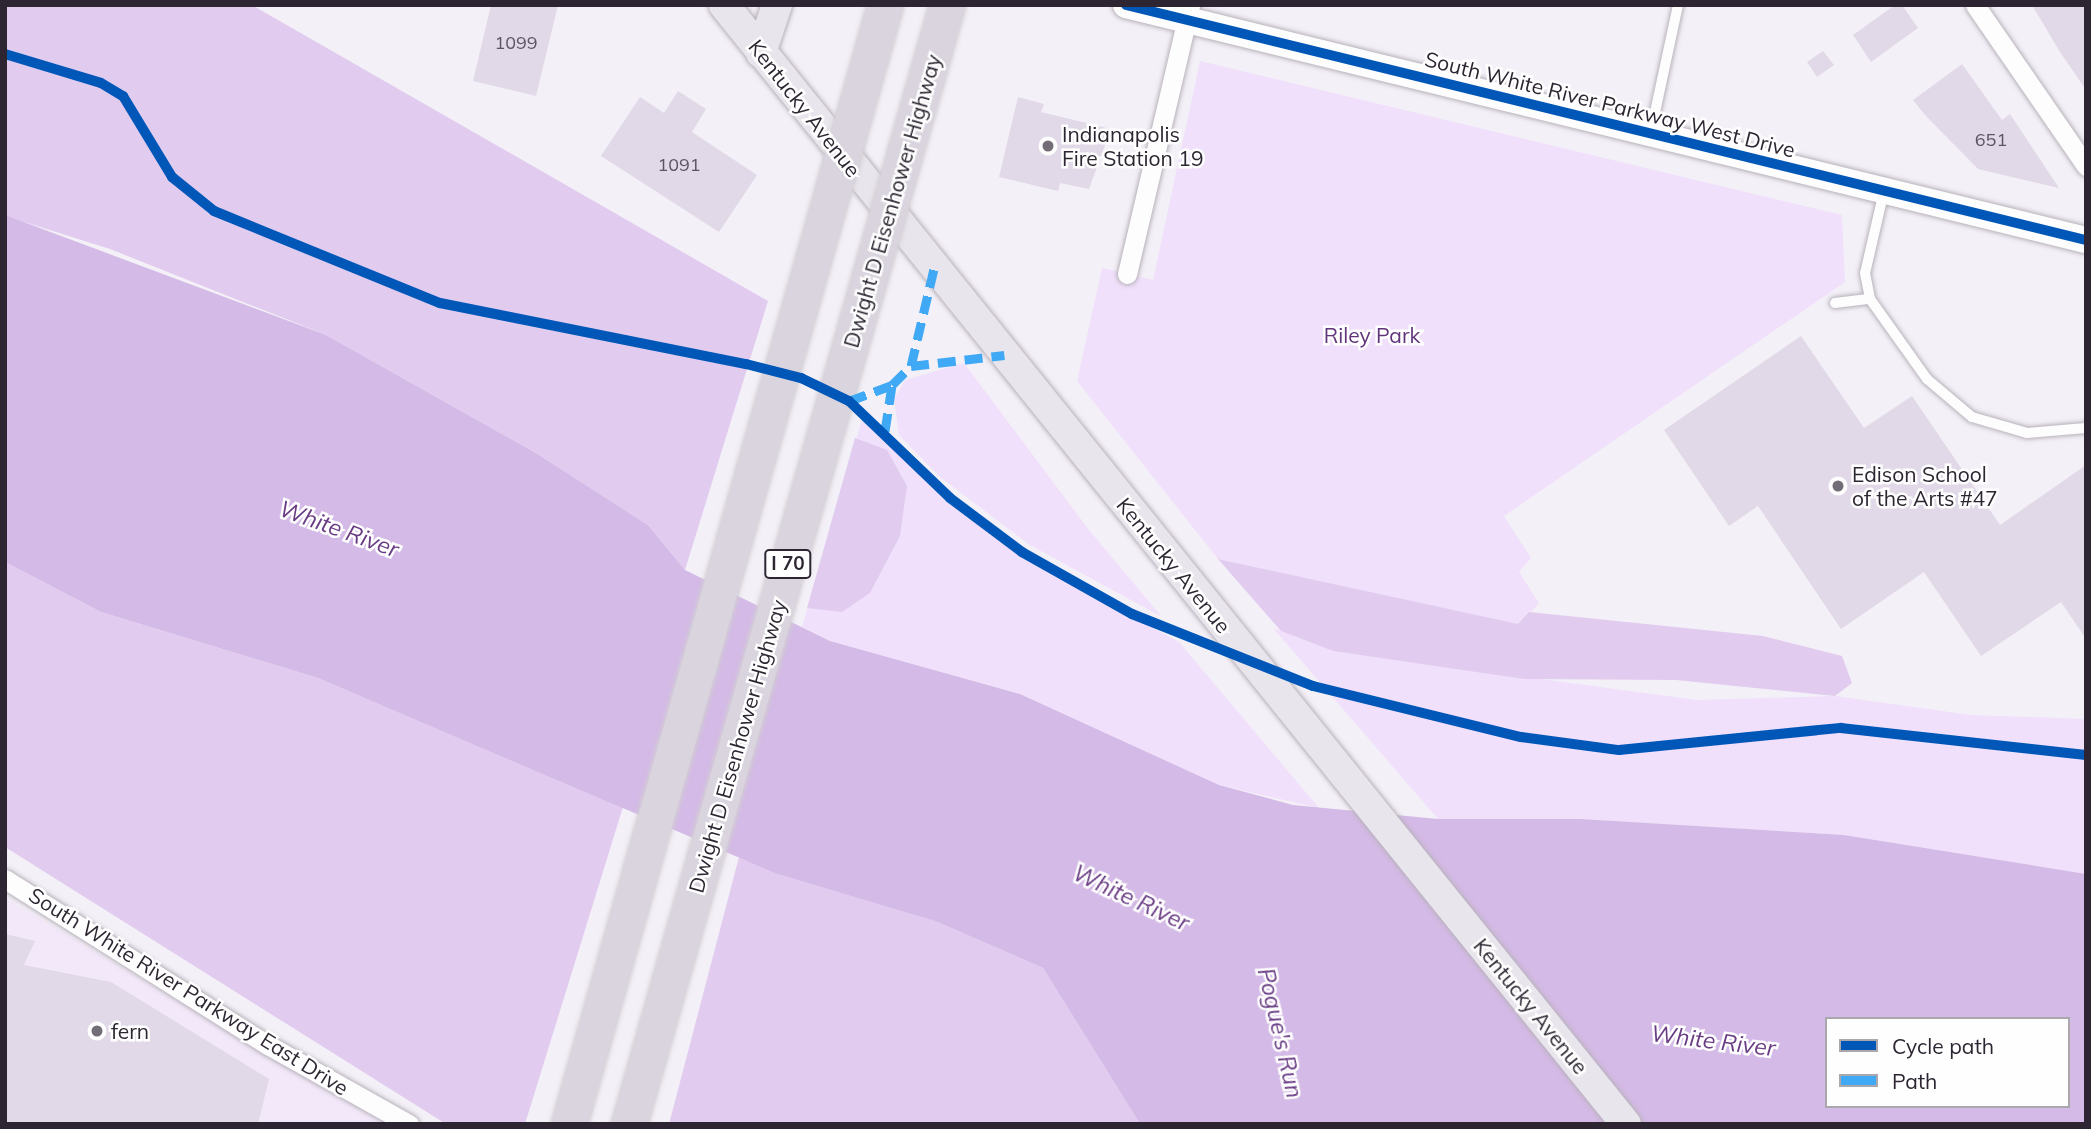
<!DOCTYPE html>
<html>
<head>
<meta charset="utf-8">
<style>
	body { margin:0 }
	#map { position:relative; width:2091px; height:1129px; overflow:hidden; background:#f4f0f7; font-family:Mulish,sans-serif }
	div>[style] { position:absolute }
	.built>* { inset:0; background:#f2e8f9 }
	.green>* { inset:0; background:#f0e0fb }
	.forest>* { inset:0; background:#e1ccf0 }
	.water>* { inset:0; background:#d4bae6 }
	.building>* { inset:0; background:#e1d9e7 }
	.roads { filter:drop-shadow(0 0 2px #b8b2bb) drop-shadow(0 0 2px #b8b2bb) }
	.lane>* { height:10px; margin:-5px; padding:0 5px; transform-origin:5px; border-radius:5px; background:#fdfdfe }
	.street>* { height:19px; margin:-9.5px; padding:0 9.5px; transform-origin:9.5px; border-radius:9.5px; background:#fdfdfe }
	.secondary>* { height:26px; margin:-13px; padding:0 13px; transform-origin:13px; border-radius:13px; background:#fdfdfe }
	.primary>* { height:30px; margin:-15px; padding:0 15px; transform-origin:15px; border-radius:15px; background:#e9e5ec }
	.bridges { filter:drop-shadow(0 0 2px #d1ced3) drop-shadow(0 0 2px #d1ced3) }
	.highway-bridge>* { height:35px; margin:-17.5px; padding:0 17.5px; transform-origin:17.5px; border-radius:17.5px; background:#dad4df }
	.quiet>* { height:9px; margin-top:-4.5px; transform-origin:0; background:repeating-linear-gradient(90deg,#3fa9f5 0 18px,transparent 0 27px) }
	.cycleway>* { height:10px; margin:-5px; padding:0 5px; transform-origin:5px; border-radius:5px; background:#0057b8 }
	.dots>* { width:19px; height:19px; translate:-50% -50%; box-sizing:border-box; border:4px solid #fefefe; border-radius:50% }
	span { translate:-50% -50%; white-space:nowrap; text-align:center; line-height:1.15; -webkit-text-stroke:5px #fefefe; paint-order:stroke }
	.number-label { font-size:18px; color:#5c5461 }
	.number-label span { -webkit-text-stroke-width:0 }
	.shield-label span { padding:2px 5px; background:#fefefe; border:2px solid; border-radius:5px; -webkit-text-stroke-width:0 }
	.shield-label { font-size:19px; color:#2d2632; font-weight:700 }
	.street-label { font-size:21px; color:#2d2632 }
	.poi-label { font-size:21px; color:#2d2632 }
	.left { translate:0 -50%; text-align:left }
	.park-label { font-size:21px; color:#61347c }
	.water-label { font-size:23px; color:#693c84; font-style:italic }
	.frame { position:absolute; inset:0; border:7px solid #2d2632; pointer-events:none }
	.legend { position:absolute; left:1825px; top:1017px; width:245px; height:91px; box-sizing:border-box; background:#fefefe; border:2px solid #aaa8ac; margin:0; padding:9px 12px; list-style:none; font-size:21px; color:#2d2632 }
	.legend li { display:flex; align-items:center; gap:14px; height:35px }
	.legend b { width:35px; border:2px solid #aaa8ac }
</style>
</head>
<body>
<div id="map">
	<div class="built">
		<div style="clip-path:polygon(5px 898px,368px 1114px,389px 1124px,5px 1124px)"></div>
	</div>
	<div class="green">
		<div style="clip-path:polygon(1200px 61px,1842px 215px,1845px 282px,1504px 516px,1531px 558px,1519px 572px,1539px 603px,1519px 625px,1218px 559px,1077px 381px,1102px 268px,1153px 280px)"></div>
		<div style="clip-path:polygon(964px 363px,1089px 530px,1162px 617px,1030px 545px,940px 477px,899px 435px,894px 399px,905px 380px)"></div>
		<div style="clip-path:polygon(862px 419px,947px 502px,1022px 557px,1179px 642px,1319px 808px,1219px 785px,1020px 694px,830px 641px,802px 627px)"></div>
		<div style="clip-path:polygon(1273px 628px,1333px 651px,1697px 700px,1835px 696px,1971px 715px,2086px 719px,2086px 874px,1844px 835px,1581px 819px,1438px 819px)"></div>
	</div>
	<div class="forest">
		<div style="clip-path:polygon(5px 5px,252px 5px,768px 301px,685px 570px,648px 525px,536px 453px,326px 335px,110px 249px,5px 216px)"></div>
		<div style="clip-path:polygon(855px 438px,887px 450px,907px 486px,900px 536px,870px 593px,842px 612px,807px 608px)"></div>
		<div style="clip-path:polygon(1218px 559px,1518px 624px,1529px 612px,1763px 636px,1842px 656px,1852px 683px,1835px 696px,1676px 680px,1524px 679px,1333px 651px,1281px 631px)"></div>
		<div style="clip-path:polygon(5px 562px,101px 612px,318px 678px,623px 807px,525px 1124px,446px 1124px,5px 847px)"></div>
		<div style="clip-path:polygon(739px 857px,935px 921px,1043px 968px,1140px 1124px,669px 1124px)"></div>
	</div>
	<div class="water">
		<div style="clip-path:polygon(evenodd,5px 215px,326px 335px,536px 453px,648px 525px,685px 570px,830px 641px,1020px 694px,1219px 785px,1293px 805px,1438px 819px,1581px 819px,1844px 835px,2086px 874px,2086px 1124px,1140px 1124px,1043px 968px,935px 921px,775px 873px,318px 678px,101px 612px,5px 562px,5px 215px,1827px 1019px,2068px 1019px,2068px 1106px,1827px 1106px,1827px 1019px)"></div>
	</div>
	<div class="building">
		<div style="clip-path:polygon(491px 5px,558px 5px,536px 96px,473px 81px)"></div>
		<div style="clip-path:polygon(1895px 5px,1902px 5px,1918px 28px,1871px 62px,1853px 35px)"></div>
		<div style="clip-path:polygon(2032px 5px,2086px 5px,2086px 90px,2060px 52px)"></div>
		<div style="clip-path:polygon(1823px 51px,1834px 65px,1817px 77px,1807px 62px)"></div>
		<div style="clip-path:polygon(1962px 64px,2002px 120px,2010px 114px,2059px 188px,1978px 169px,1925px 115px,1913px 100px)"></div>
		<div style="clip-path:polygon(678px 91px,706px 109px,692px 132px,757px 175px,719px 232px,601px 156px,640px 97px,664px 113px)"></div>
		<div style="clip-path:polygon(1018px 97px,1044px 104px,1041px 112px,1111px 129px,1089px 189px,1060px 183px,1058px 191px,999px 177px)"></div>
		<div style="clip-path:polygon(1801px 336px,1864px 428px,1912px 396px,2000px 525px,2086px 465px,2086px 639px,2061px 602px,1981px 656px,1924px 572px,1841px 629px,1758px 506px,1729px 526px,1664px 430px)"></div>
		<div style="clip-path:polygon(5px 934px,35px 941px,24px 965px,111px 982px,269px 1079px,258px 1124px,5px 1124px)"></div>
	</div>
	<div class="roads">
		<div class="lane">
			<div style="left:1651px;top:131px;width:129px;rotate:-77.9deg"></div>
			<div style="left:1884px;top:191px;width:84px;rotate:103deg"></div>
			<div style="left:1865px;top:273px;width:26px;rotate:79deg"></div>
			<div style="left:1870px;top:299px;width:98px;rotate:54.5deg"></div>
			<div style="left:1927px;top:379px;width:59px;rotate:40.2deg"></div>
			<div style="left:1972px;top:417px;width:57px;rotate:16.2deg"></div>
			<div style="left:2027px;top:433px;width:59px;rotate:-4.8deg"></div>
			<div style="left:1835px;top:303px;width:35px;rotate:-7deg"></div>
		</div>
		<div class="street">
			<div style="left:1975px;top:5px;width:196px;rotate:55.4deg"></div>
			<div style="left:1127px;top:274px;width:276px;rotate:-76.8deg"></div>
			<div style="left:5px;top:879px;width:311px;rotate:32.3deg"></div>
			<div style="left:268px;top:1045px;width:162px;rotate:29.3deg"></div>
		</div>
		<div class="secondary">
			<div style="left:1126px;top:5px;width:988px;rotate:13.76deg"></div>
		</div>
		<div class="primary">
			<div style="left:724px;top:5px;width:1437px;rotate:51.13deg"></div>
			<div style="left:761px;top:53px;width:51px;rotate:-71.6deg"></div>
		</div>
	</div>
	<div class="bridges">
		<div class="highway-bridge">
			<div style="left:569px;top:1124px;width:1163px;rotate:-74.23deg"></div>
			<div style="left:629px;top:1124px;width:1163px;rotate:-74.14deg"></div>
		</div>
	</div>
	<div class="quiet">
		<div style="left:911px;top:366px;width:100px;rotate:-76.7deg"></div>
		<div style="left:849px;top:401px;width:46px;rotate:-20.4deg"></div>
		<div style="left:885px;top:431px;width:47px;rotate:-81.3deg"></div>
		<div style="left:892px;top:385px;width:27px;rotate:-45deg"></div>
		<div style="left:911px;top:366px;width:94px;rotate:-6.7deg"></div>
	</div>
	<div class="cycleway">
		<div style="left:1126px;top:5px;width:988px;rotate:13.76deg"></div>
		<div style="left:5px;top:54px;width:100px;rotate:16.8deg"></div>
		<div style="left:101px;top:83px;width:26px;rotate:31deg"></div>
		<div style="left:123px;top:96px;width:95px;rotate:58.8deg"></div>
		<div style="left:172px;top:177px;width:54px;rotate:39deg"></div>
		<div style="left:214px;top:211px;width:244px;rotate:22.2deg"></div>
		<div style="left:440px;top:303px;width:312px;rotate:11.3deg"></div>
		<div style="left:746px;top:364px;width:57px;rotate:14.3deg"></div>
		<div style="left:801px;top:378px;width:53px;rotate:25.6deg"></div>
		<div style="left:849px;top:401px;width:140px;rotate:43.8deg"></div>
		<div style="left:950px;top:498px;width:90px;rotate:36.9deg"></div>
		<div style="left:1022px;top:552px;width:126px;rotate:29.4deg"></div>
		<div style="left:1132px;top:614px;width:195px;rotate:21.7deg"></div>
		<div style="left:1313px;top:686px;width:214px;rotate:13.8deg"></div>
		<div style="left:1521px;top:737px;width:99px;rotate:7.6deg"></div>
		<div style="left:1619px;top:750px;width:223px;rotate:-5.7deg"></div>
		<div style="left:1841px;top:728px;width:246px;rotate:6.3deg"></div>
	</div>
	<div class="dots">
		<div style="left:1048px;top:146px;background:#736d77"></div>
		<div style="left:1838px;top:486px;background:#736d77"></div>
		<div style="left:97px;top:1031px;background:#736d77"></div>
	</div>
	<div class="number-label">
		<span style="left:516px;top:43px">1099</span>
		<span style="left:1991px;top:140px">651</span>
		<span style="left:679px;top:165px">1091</span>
	</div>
	<div class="shield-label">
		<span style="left:788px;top:564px">I 70</span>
	</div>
	<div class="street-label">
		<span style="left:1610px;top:104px;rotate:14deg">South White River Parkway West Drive</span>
		<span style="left:805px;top:108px;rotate:52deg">Kentucky Avenue</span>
		<span style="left:892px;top:201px;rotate:-74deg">Dwight D Eisenhower Highway</span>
		<span style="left:1174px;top:565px;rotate:51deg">Kentucky Avenue</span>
		<span style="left:737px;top:746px;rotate:-74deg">Dwight D Eisenhower Highway</span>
		<span style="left:189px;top:991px;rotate:32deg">South White River Parkway East Drive</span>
		<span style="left:1531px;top:1006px;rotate:51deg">Kentucky Avenue</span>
	</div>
	<div class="poi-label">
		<span class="left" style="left:1062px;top:146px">Indianapolis<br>Fire Station 19</span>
		<span class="left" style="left:1852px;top:486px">Edison School<br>of the Arts #47</span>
		<span class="left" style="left:111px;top:1031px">fern</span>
	</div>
	<div class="park-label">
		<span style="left:1372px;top:335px">Riley Park</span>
	</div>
	<div class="water-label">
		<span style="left:339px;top:529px;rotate:20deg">White River</span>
		<span style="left:1131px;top:898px;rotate:25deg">White River</span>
		<span style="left:1280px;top:1033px;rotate:77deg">Pogue's Run</span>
		<span style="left:1713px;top:1041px;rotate:7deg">White River</span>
	</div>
	<div class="frame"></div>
	<ul class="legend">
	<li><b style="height:9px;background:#0057b8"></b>Cycle path</li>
	<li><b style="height:9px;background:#3fa9f5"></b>Path</li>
	</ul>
</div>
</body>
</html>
